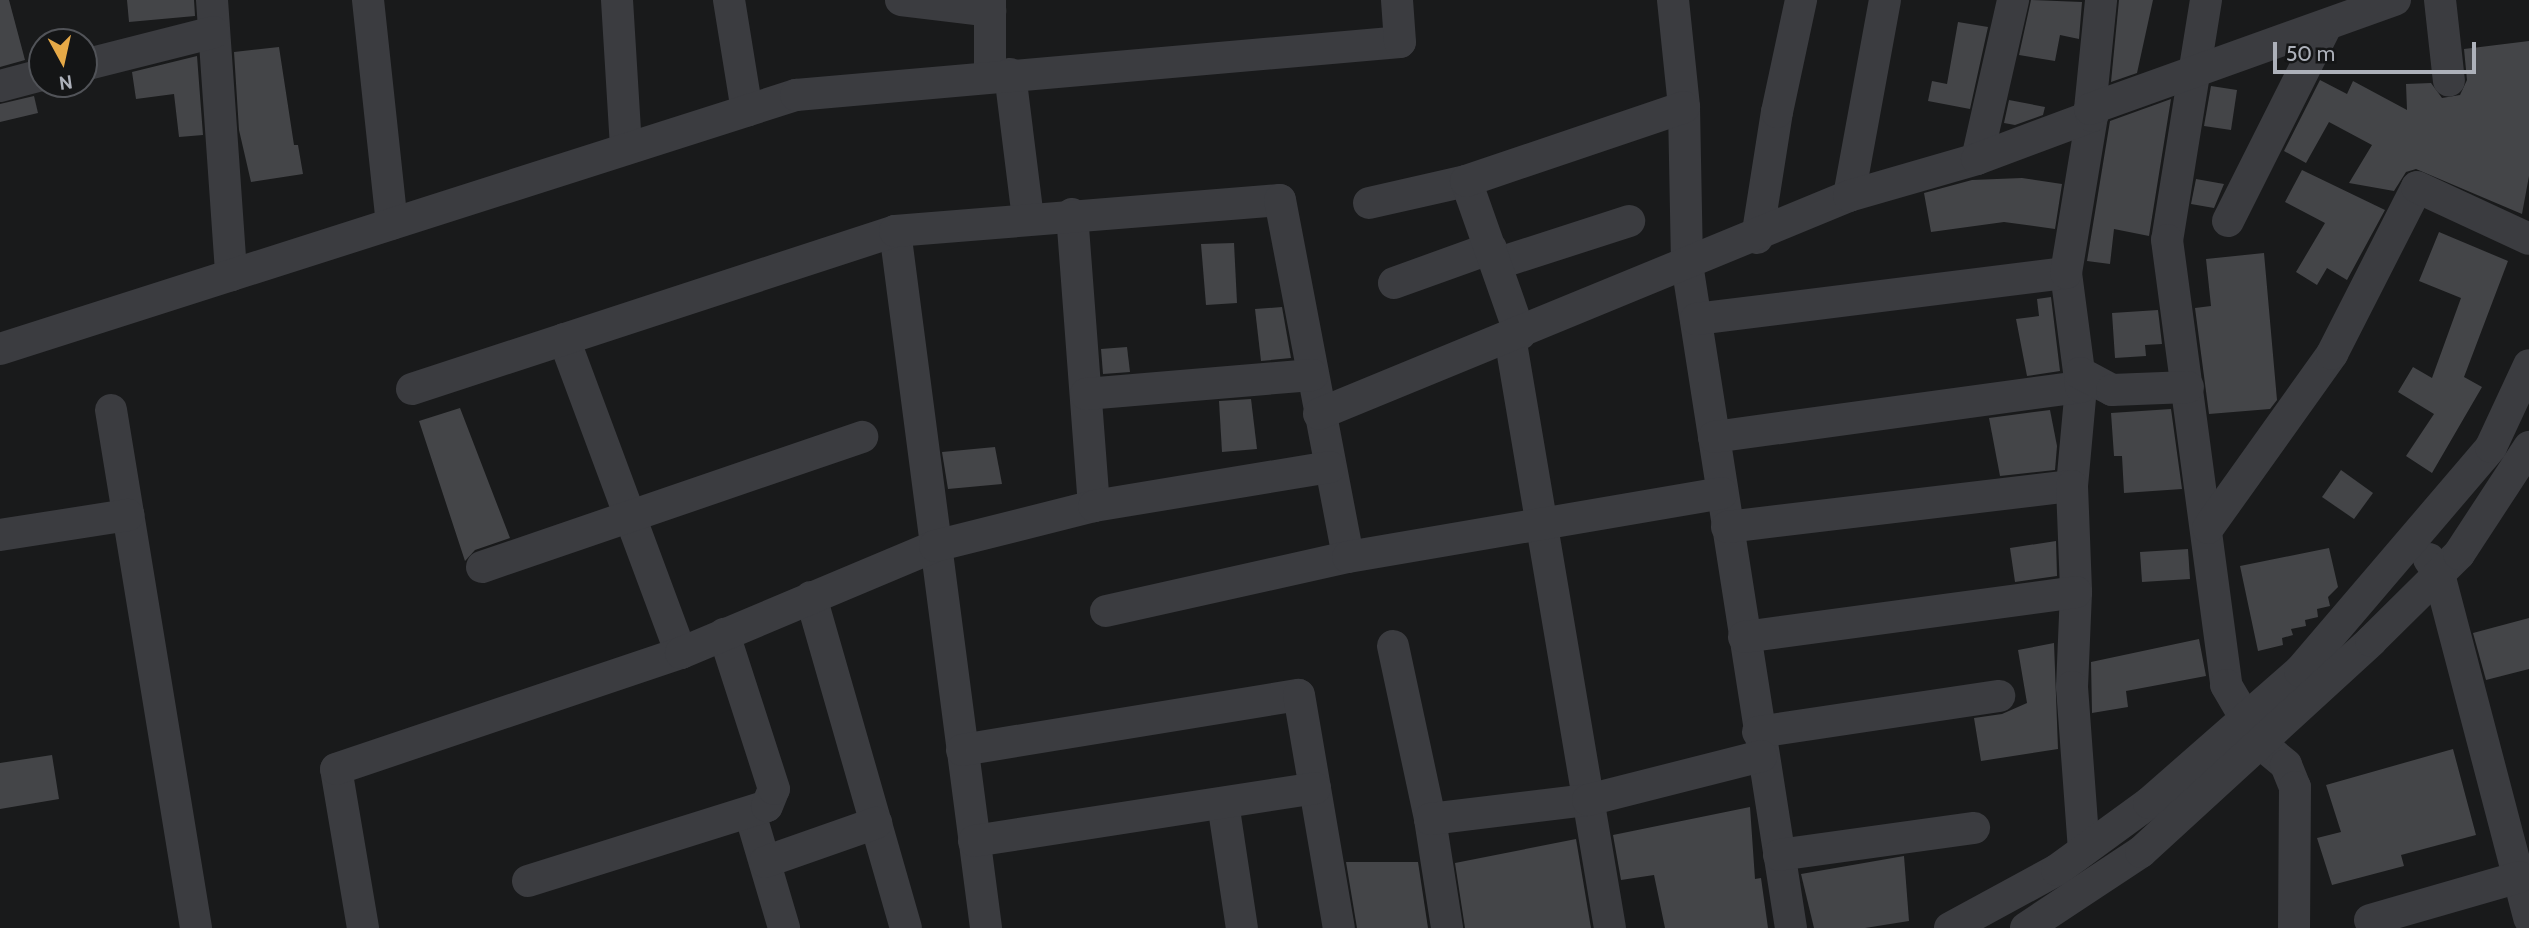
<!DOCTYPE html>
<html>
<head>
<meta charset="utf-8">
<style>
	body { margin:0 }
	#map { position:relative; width:2529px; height:928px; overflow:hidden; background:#191a1b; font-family:Cabin,sans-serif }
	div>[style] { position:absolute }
	.building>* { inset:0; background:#444548 }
	.minor>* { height:32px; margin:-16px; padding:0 16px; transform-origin:16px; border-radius:16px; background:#3b3c40 }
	span { translate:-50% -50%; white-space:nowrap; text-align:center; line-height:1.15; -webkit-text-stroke:6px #141516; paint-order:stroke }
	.north { position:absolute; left:28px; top:28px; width:70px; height:70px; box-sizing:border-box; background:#141516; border:2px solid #515358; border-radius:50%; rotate:172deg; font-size:19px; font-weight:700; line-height:28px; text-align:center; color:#adb1ba }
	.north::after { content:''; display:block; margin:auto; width:24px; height:32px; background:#e6a947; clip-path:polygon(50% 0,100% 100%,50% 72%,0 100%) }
	.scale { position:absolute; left:2273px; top:42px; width:203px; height:32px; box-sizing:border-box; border:4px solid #adb1ba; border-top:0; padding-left:9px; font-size:21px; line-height:24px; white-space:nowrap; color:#adb1ba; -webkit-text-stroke:5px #141516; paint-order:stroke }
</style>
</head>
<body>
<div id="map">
	<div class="building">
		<div style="clip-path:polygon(0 0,9px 0,25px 60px,0 67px)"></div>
		<div style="clip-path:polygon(127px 0,194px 0,195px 16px,129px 22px)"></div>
		<div style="clip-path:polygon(2031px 0,2082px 2px,2079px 39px,2060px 35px,2055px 61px,2019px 55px)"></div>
		<div style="clip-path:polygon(2119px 0,2153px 0,2137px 73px,2111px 82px)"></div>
		<div style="clip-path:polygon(1958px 22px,1988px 27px,1970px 109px,1928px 101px,1932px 81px,1947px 84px)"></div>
		<div style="clip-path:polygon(2529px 41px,2529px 176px,2522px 214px,2416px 169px,2406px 172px,2394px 191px,2349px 183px,2372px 145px,2329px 122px,2306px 163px,2284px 151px,2320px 80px,2347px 94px,2353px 81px,2407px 110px,2406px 84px,2431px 83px,2442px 98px,2460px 95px,2467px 80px,2464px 49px)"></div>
		<div style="clip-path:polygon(279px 47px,294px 145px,298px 145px,303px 174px,251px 182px,239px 130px,234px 52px)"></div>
		<div style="clip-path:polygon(197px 56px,203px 135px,179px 137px,174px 94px,136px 99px,132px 72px)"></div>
		<div style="clip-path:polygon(2211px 86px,2237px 90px,2231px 130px,2204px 126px)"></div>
		<div style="clip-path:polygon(34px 96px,38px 113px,0 122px,0 104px)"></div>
		<div style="clip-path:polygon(2171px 99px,2149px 236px,2114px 229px,2110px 264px,2087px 261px,2110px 121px)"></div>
		<div style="clip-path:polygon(2009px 100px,2045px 107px,2043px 115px,2015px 125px,2004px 123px)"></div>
		<div style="clip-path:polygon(2302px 170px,2385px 210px,2347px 280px,2327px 268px,2317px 285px,2296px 272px,2325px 223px,2285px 202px)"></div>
		<div style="clip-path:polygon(2022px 178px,2062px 184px,2055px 229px,2004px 222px,1931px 232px,1924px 193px,1972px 180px)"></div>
		<div style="clip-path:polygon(2196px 179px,2224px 184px,2214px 208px,2191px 204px)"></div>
		<div style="clip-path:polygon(2439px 232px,2508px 261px,2464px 377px,2482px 387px,2432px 473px,2406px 456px,2434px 414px,2398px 392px,2413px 367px,2432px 378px,2461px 298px,2419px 281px)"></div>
		<div style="clip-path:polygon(1234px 243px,1237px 303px,1206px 305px,1201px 244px)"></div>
		<div style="clip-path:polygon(2264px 253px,2277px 400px,2270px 409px,2209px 414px,2195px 308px,2211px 306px,2206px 259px)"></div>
		<div style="clip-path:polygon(2051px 297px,2060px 371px,2027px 376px,2016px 319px,2039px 316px,2037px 299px)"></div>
		<div style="clip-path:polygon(1282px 307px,1291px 358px,1261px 361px,1255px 309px)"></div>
		<div style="clip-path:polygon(2158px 310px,2162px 344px,2145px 345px,2146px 356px,2115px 358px,2112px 313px)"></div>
		<div style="clip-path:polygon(1127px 347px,1130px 372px,1103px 374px,1101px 349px)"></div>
		<div style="clip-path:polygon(1251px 399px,1257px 449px,1222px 452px,1219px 401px)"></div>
		<div style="clip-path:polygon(460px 408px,510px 538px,475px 550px,465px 561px,419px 421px)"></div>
		<div style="clip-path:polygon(2171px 409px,2182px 489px,2124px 493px,2122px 456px,2114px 456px,2111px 413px)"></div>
		<div style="clip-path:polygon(2050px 410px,2057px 446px,2055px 470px,2000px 476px,1989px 418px)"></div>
		<div style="clip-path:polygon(995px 447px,1002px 484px,948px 489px,942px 452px)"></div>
		<div style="clip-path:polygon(2341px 470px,2373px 493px,2354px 519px,2322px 497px)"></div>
		<div style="clip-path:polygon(2056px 541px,2057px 576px,2015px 582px,2010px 548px)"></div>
		<div style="clip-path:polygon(2329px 548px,2338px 587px,2328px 597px,2330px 606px,2317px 609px,2318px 617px,2305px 620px,2306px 626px,2291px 629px,2293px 635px,2282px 638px,2283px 645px,2258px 651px,2240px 566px)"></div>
		<div style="clip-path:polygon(2188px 549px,2190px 579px,2142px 582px,2140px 552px)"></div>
		<div style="clip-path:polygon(2529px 618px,2529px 669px,2486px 680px,2473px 633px)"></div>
		<div style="clip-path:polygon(2199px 639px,2206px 676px,2126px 691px,2128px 707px,2092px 713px,2091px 662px)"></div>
		<div style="clip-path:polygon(2054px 643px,2058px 749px,1981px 761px,1974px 718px,2002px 714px,2027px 703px,2018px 650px)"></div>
		<div style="clip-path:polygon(2453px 749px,2476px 835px,2401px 855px,2404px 866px,2332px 885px,2317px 838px,2341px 832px,2326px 785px)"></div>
		<div style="clip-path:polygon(52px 755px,59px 799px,0 809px,0 763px)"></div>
		<div style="clip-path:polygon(1750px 807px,1755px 879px,1761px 878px,1768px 928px,1665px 928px,1654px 875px,1621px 880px,1613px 835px)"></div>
		<div style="clip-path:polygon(1576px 839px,1591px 928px,1465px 928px,1455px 863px)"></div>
		<div style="clip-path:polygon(1904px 856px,1909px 921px,1865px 928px,1814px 928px,1801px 874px)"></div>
		<div style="clip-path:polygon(1346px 862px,1418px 862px,1428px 928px,1357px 928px)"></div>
	</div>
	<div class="minor">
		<div style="left:212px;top:0;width:276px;rotate:86deg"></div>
		<div style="left:368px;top:0;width:225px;rotate:83.9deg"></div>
		<div style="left:617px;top:0;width:149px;rotate:86.5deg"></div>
		<div style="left:729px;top:0;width:112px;rotate:80.8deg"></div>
		<div style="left:901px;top:0;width:90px;rotate:7deg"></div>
		<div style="left:990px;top:0;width:76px;rotate:90deg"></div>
		<div style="left:1673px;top:0;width:108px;rotate:84.1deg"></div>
		<div style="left:1684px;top:107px;width:157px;rotate:88.9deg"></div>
		<div style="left:1687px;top:264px;width:672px;rotate:81.1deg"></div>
		<div style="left:2206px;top:0;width:243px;rotate:99.2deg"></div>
		<div style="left:2167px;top:240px;width:449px;rotate:82.4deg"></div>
		<div style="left:2226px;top:685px;width:67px;rotate:59.6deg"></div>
		<div style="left:2260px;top:743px;width:34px;rotate:40deg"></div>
		<div style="left:2286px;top:765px;width:24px;rotate:68deg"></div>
		<div style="left:2295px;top:787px;width:141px;rotate:90.4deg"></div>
		<div style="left:2440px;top:0;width:81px;rotate:83.7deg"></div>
		<div style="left:84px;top:65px;width:134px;rotate:-14.2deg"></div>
		<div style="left:1010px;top:74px;width:145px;rotate:82.9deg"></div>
		<div style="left:0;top:86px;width:43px;rotate:-14.7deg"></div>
		<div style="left:2090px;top:109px;width:110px;rotate:-84.2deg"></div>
		<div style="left:1977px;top:159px;width:163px;rotate:-77.2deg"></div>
		<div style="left:1849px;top:196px;width:199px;rotate:-79.6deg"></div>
		<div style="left:1369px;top:203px;width:99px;rotate:-12.8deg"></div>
		<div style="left:1072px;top:214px;width:293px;rotate:85.7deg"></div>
		<div style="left:2228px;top:221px;width:216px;rotate:-63.3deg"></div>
		<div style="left:895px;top:231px;width:703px;rotate:82.56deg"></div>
		<div style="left:1757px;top:238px;width:128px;rotate:-81deg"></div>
		<div style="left:1777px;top:112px;width:115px;rotate:-77.9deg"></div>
		<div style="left:1496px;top:264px;width:140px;rotate:-17.9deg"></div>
		<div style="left:2066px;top:273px;width:115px;rotate:82.5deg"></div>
		<div style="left:2081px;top:387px;width:99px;rotate:95.2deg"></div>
		<div style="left:1394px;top:283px;width:103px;rotate:-19.8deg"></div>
		<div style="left:1696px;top:319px;width:373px;rotate:-7.1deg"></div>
		<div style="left:2066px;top:273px;width:159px;rotate:-80.6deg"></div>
		<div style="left:1520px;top:334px;width:162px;rotate:-109.4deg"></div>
		<div style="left:1466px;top:181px;width:230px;rotate:-18.7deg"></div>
		<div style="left:1510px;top:337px;width:599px;rotate:80.4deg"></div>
		<div style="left:564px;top:339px;width:335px;rotate:69.6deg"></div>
		<div style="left:0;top:349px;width:836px;rotate:-17.7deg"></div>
		<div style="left:796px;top:95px;width:606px;rotate:-5.01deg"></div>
		<div style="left:1400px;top:42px;width:42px;rotate:-94.1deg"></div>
		<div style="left:412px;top:389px;width:508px;rotate:-18.11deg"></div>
		<div style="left:895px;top:231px;width:386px;rotate:-4.6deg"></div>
		<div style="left:1280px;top:200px;width:363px;rotate:79.2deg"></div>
		<div style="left:1086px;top:394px;width:227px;rotate:-4.8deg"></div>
		<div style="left:111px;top:410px;width:525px;rotate:80.68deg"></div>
		<div style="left:1319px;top:414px;width:573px;rotate:-22.36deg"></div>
		<div style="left:1849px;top:196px;width:133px;rotate:-16.1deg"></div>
		<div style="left:1977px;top:159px;width:123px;rotate:-20.5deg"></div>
		<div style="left:2092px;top:116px;width:7px;rotate:-106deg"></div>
		<div style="left:2090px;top:109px;width:324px;rotate:-19.7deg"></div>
		<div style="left:1714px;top:437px;width:370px;rotate:-7.8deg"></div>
		<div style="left:2081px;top:387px;width:14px;rotate:-94deg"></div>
		<div style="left:2080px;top:373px;width:36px;rotate:28deg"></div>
		<div style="left:2112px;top:390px;width:76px;rotate:-2.3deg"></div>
		<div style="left:1727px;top:527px;width:347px;rotate:-6.8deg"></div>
		<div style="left:2072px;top:486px;width:106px;rotate:87.8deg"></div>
		<div style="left:2076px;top:592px;width:95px;rotate:92.4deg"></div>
		<div style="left:2072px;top:687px;width:163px;rotate:85.8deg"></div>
		<div style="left:2208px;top:528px;width:214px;rotate:-54.5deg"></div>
		<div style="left:2332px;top:354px;width:187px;rotate:-63deg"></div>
		<div style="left:2417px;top:187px;width:123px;rotate:24.9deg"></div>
		<div style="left:0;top:535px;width:130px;rotate:-8.9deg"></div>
		<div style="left:2429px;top:559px;width:18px;rotate:56deg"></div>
		<div style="left:2439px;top:574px;width:356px;rotate:75.3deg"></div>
		<div style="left:482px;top:567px;width:402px;rotate:-18.9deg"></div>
		<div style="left:811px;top:597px;width:344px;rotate:74deg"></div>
		<div style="left:1106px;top:611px;width:248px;rotate:-12.6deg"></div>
		<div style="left:1348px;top:557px;width:379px;rotate:-9.7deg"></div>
		<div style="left:1744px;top:637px;width:335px;rotate:-7.7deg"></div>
		<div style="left:1393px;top:646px;width:177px;rotate:77.9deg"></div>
		<div style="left:1430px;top:819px;width:110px;rotate:81.1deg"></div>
		<div style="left:1758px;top:732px;width:244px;rotate:-8.5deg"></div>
		<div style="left:962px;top:750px;width:341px;rotate:-9.3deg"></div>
		<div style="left:1299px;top:695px;width:236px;rotate:80.3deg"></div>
		<div style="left:1223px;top:803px;width:126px;rotate:81.4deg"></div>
		<div style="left:750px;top:813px;width:120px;rotate:73.5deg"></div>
		<div style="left:1430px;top:819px;width:159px;rotate:-6.9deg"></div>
		<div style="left:1588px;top:800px;width:179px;rotate:-14.2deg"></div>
		<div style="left:974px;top:841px;width:345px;rotate:-8.8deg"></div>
		<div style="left:1779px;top:855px;width:197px;rotate:-7.9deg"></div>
		<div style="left:765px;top:862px;width:118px;rotate:-19.4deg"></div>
		<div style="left:528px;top:881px;width:250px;rotate:-17.4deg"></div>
		<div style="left:767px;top:806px;width:18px;rotate:-68deg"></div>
		<div style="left:774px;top:789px;width:163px;rotate:-107.9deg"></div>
		<div style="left:2370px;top:920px;width:155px;rotate:-16.1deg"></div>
		<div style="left:363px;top:928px;width:161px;rotate:-99.6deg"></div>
		<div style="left:336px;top:769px;width:364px;rotate:-18.6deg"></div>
		<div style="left:681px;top:653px;width:276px;rotate:-22.8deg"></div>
		<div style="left:935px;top:546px;width:164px;rotate:-14.1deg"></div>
		<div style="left:1094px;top:506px;width:239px;rotate:-9.4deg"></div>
		<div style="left:1950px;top:928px;width:122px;rotate:-28.5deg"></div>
		<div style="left:2057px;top:870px;width:114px;rotate:-36.1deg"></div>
		<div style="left:2149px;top:803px;width:201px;rotate:-41.2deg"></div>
		<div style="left:2300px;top:671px;width:294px;rotate:-49.5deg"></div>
		<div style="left:2491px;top:447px;width:90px;rotate:-65.1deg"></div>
		<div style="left:2026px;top:928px;width:138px;rotate:-33.5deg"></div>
		<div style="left:2141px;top:852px;width:312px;rotate:-42.5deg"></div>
		<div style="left:2371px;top:641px;width:124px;rotate:-44.7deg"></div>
		<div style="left:2459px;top:554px;width:128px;rotate:-56.8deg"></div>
	</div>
	<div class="north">N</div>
	<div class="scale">50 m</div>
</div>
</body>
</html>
